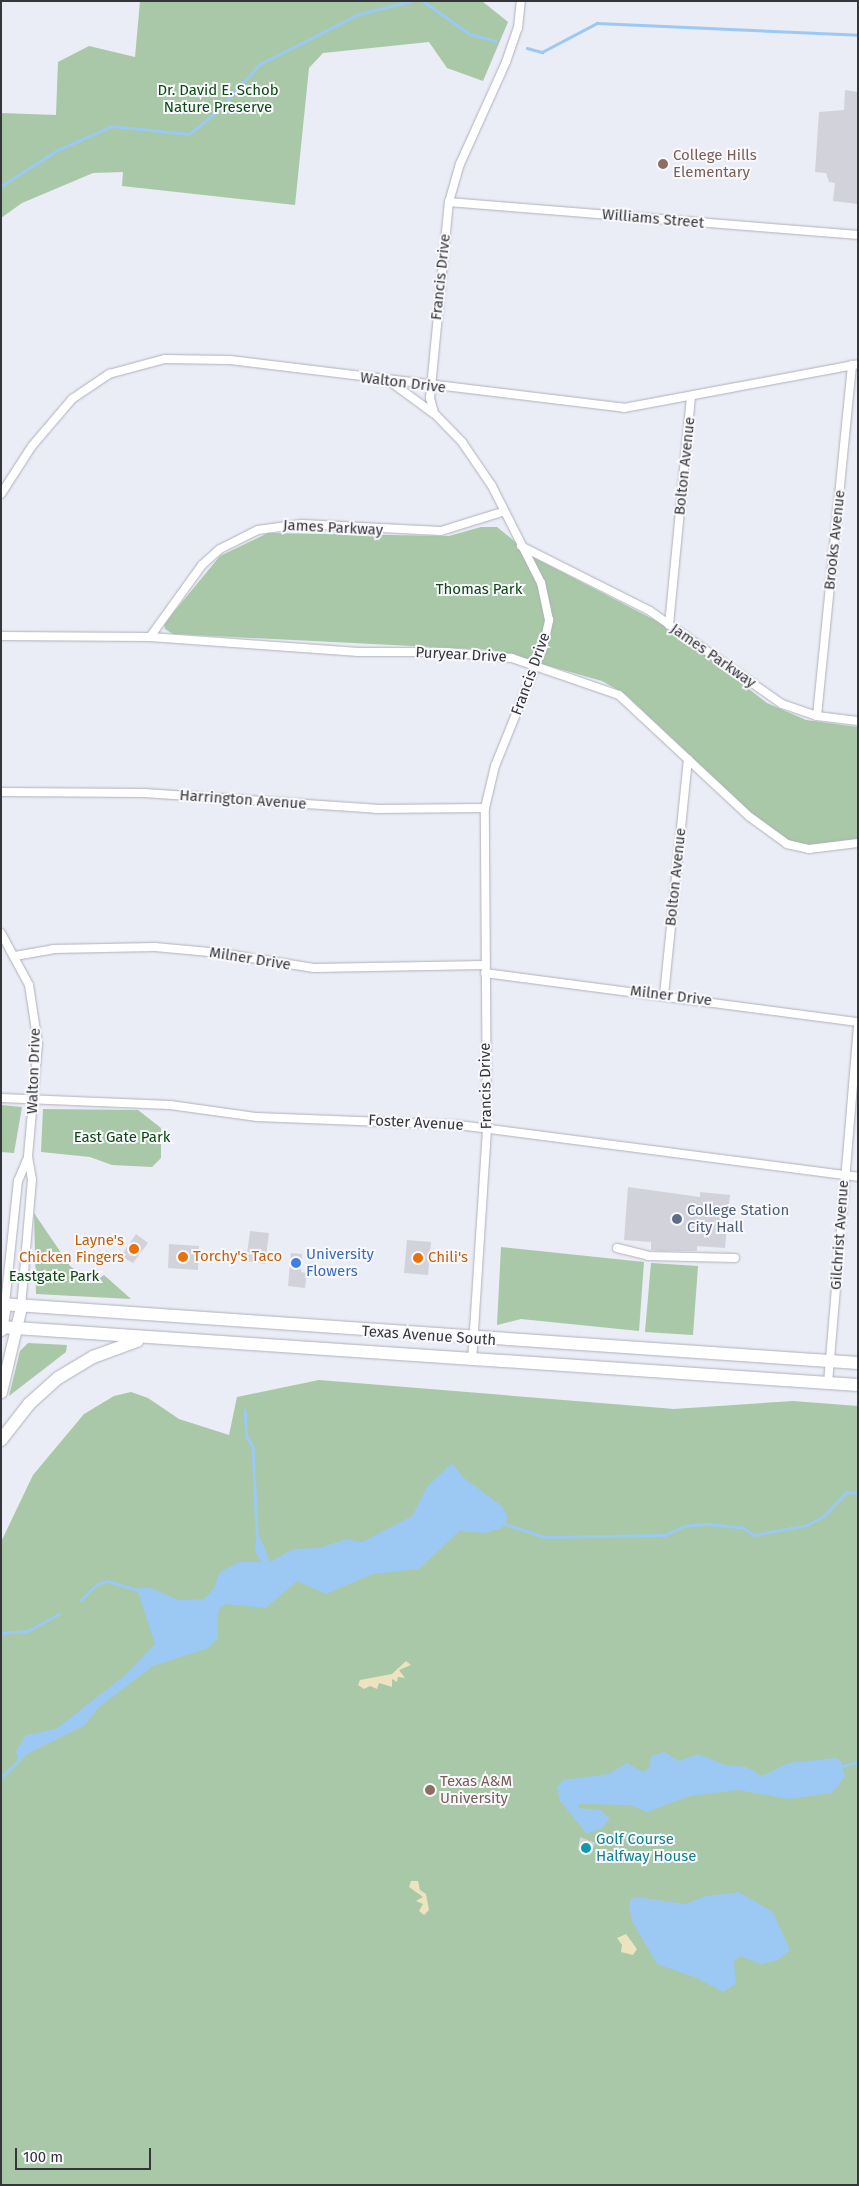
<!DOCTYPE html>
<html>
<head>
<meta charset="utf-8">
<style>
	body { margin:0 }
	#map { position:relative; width:859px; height:2186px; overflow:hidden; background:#eaecf6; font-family:"Fira Sans",sans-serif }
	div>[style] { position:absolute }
	.green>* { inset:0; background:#a8c8a7 }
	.sand>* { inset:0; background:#ede3be }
	.water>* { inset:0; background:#9cc9f3 }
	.stream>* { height:2.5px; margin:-1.25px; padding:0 1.25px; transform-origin:1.25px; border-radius:1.25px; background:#9cc9f3 }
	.building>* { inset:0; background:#d2d2db }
	.roads { filter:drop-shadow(0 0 1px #afb1ba) drop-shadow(0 0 1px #afb1ba) }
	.street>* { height:8px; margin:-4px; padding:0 4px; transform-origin:4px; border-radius:4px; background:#fff }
	.secondary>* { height:11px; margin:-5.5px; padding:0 5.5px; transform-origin:5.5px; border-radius:5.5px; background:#fff }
	.primary>* { height:12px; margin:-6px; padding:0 6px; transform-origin:6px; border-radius:6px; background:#fff }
	.dots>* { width:14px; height:14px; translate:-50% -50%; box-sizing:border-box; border:2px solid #f9f9fd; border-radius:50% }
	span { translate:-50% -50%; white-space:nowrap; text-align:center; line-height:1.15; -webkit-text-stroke:4px #f9f9fd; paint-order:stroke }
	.park-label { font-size:15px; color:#0b4911 }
	.education-label { font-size:15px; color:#785e54 }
	.left { translate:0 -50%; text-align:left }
	.street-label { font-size:15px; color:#353639 }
	.service-label { font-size:15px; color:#4e5e75 }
	.food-label { font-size:15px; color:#c56008 }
	.right { translate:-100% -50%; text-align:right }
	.shop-label { font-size:15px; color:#366cbe }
	.culture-label { font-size:15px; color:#0d838f }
	.frame { position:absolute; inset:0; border:2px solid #353639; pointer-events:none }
	.scale { position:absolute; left:15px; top:2148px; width:136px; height:22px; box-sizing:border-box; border:2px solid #353639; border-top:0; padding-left:6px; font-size:15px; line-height:18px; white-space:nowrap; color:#353639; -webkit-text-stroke:4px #f9f9fd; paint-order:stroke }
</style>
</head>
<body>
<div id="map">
	<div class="green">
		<div style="clip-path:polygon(140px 1px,482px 1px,508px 22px,483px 81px,447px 68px,429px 42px,323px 53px,309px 68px,295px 205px,122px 186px,123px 172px,93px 173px,22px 203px,1px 218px,1px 113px,56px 115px,58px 62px,89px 46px,135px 57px)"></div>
		<div style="clip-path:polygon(481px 527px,497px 527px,535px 558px,670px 628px,767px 703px,806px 720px,858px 727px,858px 839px,812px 846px,781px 841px,625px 694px,602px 681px,492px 650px,173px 634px,165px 629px,164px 624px,220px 556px,268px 533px,449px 536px)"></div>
		<div style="clip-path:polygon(1px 1105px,22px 1107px,14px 1153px,1px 1152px)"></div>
		<div style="clip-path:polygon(43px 1109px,138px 1110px,161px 1128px,161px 1158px,152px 1167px,112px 1165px,90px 1157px,41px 1152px)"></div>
		<div style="clip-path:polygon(34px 1213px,70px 1266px,93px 1283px,104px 1275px,131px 1299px,36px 1294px)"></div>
		<div style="clip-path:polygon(501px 1247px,644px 1262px,639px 1331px,521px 1319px,497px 1325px)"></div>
		<div style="clip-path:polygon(651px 1263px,698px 1266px,693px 1335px,645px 1332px)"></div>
		<div style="clip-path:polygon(28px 1343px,67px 1345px,66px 1352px,9px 1396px,20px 1351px)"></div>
		<div style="clip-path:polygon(319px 1380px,674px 1409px,793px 1401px,858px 1406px,858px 2185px,1px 2185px,1px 1542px,33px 1475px,84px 1414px,114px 1396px,131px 1392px,148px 1398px,179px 1419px,229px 1435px,237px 1397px)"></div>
	</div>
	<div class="sand">
		<div style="clip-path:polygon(406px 1661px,411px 1665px,399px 1670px,405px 1678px,398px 1677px,397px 1682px,392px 1679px,392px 1687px,379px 1683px,377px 1689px,370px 1686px,364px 1689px,358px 1685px,360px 1680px,392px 1674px)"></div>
		<div style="clip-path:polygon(411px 1881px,418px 1881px,420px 1890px,426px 1894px,429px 1910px,424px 1915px,419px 1911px,423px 1904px,416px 1901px,423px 1897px,409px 1887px)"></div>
		<div style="clip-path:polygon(626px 1934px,637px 1949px,633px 1955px,621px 1952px,622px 1945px,617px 1938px)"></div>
	</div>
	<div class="water">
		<div style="clip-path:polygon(452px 1463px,464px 1478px,503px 1507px,508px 1518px,502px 1528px,485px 1533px,459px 1531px,419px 1569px,373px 1574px,326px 1594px,297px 1581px,266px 1608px,226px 1604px,220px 1608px,217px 1617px,218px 1638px,208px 1648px,153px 1666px,99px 1707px,85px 1725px,27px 1754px,18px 1763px,16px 1751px,26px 1735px,56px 1729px,124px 1676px,155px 1644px,137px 1589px,148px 1587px,179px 1600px,204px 1599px,214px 1588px,220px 1572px,239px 1562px,262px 1562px,255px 1551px,257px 1530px,270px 1562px,293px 1549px,319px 1548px,346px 1539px,362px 1542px,412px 1516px,427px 1487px)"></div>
		<div style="clip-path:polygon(664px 1752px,679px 1761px,698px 1754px,725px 1765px,747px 1767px,762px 1776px,788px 1763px,836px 1758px,841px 1761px,845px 1777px,832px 1793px,788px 1799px,738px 1790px,690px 1796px,647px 1812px,630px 1805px,579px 1804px,578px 1808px,600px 1810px,610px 1818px,602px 1828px,587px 1834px,560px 1801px,557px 1787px,563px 1780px,608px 1774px,627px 1763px,643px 1772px,650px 1767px,651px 1756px)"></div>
		<div style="clip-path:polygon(739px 1892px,773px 1912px,790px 1950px,778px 1960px,761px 1964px,740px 1956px,734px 1962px,736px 1984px,723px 1992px,697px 1978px,657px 1964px,632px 1921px,629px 1906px,631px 1899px,637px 1897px,685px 1904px,706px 1896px)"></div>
	</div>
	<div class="stream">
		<div style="left:423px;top:1px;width:57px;rotate:35.1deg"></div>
		<div style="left:470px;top:34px;width:27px;rotate:15deg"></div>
		<div style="left:527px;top:48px;width:16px;rotate:15deg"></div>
		<div style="left:542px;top:52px;width:62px;rotate:-27.8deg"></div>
		<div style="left:597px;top:23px;width:261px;rotate:2.6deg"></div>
		<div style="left:1px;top:186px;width:67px;rotate:-32.3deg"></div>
		<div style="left:58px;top:150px;width:59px;rotate:-24deg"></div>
		<div style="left:112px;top:126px;width:77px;rotate:5.9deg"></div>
		<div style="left:189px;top:134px;width:29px;rotate:-38deg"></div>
		<div style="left:212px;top:116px;width:71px;rotate:-47.3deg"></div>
		<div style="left:260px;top:64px;width:111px;rotate:-26.8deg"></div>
		<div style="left:359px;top:14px;width:54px;rotate:-14deg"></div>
		<div style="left:245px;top:1410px;width:27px;rotate:86deg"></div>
		<div style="left:247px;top:1437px;width:12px;rotate:59deg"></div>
		<div style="left:253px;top:1447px;width:85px;rotate:87.3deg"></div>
		<div style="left:502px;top:1523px;width:45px;rotate:18deg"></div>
		<div style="left:545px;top:1537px;width:120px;rotate:-1deg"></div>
		<div style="left:665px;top:1535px;width:21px;rotate:-25deg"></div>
		<div style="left:684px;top:1526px;width:24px;rotate:-5deg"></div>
		<div style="left:708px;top:1524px;width:36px;rotate:6deg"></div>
		<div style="left:744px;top:1528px;width:12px;rotate:35deg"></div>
		<div style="left:754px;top:1535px;width:54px;rotate:-10.7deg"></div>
		<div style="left:807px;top:1525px;width:19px;rotate:-28deg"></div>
		<div style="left:824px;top:1516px;width:33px;rotate:-47deg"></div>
		<div style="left:846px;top:1492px;width:12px;rotate:5deg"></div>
		<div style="left:81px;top:1600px;width:21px;rotate:-45deg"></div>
		<div style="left:96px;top:1585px;width:12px;rotate:-20deg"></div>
		<div style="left:107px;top:1581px;width:33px;rotate:16deg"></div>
		<div style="left:1px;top:1633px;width:27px;rotate:-4deg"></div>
		<div style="left:28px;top:1631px;width:35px;rotate:-29deg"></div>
		<div style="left:843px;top:1766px;width:16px;rotate:-15deg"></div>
		<div style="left:1px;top:1777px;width:24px;rotate:-42deg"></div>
	</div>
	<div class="building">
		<div style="clip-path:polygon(845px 90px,858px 92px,858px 204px,833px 201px,835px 183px,829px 182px,826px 173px,815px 172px,819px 112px,844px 110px)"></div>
		<div style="clip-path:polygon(628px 1187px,700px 1197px,700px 1192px,730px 1195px,725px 1248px,697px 1246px,697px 1251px,660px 1251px,651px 1250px,651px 1242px,624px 1240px)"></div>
		<div style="clip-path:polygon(250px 1231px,269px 1233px,265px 1264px,246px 1261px)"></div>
		<div style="clip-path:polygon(136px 1234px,148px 1243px,133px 1263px,121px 1256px)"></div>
		<div style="clip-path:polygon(407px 1240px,431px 1242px,428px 1275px,404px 1273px)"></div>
		<div style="clip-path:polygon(169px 1244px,199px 1246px,198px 1270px,168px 1268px)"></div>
		<div style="clip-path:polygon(291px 1253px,302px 1254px,301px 1272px,307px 1273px,305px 1288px,288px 1286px)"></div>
		<div style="clip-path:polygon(580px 1837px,595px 1843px,590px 1855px,578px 1850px)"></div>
	</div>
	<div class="roads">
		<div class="street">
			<div style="left:449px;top:202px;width:410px;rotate:4.6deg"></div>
			<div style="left:392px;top:383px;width:51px;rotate:36.2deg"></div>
			<div style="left:1px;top:494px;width:57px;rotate:-57.1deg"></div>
			<div style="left:32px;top:446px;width:62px;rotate:-49.6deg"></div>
			<div style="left:72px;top:399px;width:45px;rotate:-34deg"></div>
			<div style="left:109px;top:374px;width:58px;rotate:-15deg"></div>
			<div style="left:165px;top:359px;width:65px;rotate:0.9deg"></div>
			<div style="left:230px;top:360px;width:397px;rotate:6.9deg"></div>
			<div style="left:624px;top:408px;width:238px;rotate:-10.6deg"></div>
			<div style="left:521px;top:546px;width:144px;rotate:26.7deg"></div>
			<div style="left:650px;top:611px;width:161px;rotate:35.2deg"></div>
			<div style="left:782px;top:704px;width:37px;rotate:19deg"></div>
			<div style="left:817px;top:716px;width:41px;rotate:7deg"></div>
			<div style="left:669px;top:625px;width:230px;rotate:-84.5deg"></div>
			<div style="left:1px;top:636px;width:149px;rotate:0.4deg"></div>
			<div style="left:150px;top:637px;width:209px;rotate:4.1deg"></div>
			<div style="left:358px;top:652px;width:88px"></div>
			<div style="left:446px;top:652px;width:66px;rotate:5.2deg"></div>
			<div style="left:512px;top:658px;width:113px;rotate:19.1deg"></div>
			<div style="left:619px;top:695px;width:179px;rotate:43deg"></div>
			<div style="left:750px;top:817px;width:46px;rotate:36.1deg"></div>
			<div style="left:787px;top:844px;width:23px;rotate:13deg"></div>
			<div style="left:809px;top:849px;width:49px;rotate:-7deg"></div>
			<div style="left:150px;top:637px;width:89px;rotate:-54.2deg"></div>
			<div style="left:202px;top:565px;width:24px;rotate:-42deg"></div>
			<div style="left:220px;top:549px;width:42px;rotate:-26.6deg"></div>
			<div style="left:258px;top:530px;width:44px;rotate:-7.8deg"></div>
			<div style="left:302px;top:524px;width:139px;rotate:2.9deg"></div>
			<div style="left:441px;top:531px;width:64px;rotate:-17.3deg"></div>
			<div style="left:817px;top:716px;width:353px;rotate:-84.3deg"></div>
			<div style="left:1px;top:792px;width:143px;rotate:0.4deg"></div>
			<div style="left:144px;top:793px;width:233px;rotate:3.9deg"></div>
			<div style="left:376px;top:809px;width:109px;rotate:-0.5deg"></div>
			<div style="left:1px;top:933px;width:59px;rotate:61.7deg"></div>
			<div style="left:29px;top:985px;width:60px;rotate:81.3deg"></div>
			<div style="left:38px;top:1044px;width:113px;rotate:95.1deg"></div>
			<div style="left:28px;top:1157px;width:22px;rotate:80deg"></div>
			<div style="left:32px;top:1179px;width:128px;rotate:94.9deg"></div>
			<div style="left:15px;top:956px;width:39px;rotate:-10deg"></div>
			<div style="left:53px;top:949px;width:102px;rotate:-1.1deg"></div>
			<div style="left:155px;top:947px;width:65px;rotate:5.3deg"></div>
			<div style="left:220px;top:953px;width:95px;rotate:9.1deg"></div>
			<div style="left:314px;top:968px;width:171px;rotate:-1deg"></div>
			<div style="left:485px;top:973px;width:376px;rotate:7.5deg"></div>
			<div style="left:664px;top:995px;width:237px;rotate:-84.2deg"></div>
			<div style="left:1px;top:1098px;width:169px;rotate:2.4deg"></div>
			<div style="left:170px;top:1105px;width:88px;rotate:7.9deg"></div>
			<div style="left:257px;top:1117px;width:202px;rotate:2.3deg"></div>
			<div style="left:459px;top:1125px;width:402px;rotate:7.4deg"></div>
			<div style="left:617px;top:1248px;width:32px;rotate:14deg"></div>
			<div style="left:648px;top:1256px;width:87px;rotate:1.3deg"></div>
			<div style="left:5px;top:1304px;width:124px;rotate:-84deg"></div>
			<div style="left:18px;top:1181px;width:26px;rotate:-67deg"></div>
			<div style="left:472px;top:1361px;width:233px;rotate:-86.3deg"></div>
			<div style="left:487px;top:1128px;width:320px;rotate:-90.4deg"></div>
			<div style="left:485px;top:808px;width:43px;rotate:-76.6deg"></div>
			<div style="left:495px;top:766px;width:128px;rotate:-68deg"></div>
			<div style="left:543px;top:647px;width:28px;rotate:-77deg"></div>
			<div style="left:549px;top:620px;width:38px;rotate:-102deg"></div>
			<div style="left:541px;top:583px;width:109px;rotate:-116.8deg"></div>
			<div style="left:492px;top:486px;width:53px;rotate:-124.3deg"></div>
			<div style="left:462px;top:442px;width:40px;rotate:-134deg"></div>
			<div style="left:434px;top:413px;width:16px;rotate:-105deg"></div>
			<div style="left:430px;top:398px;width:197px;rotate:-84.5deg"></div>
			<div style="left:449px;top:202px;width:40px;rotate:-74deg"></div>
			<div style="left:460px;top:164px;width:112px;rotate:-65.7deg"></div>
			<div style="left:506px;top:62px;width:36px;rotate:-71deg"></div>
			<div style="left:518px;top:28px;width:27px;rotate:-84deg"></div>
			<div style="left:828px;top:1383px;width:357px;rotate:-85.2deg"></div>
		</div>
		<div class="secondary">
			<div style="left:1px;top:1330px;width:26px;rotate:-81deg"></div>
			<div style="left:1px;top:1392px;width:87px;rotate:-76.8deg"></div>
		</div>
		<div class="primary">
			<div style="left:1px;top:1304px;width:859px;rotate:3.94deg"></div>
			<div style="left:1px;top:1327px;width:859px;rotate:3.87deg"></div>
			<div style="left:1px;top:1440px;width:46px;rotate:-52.1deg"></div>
			<div style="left:29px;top:1404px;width:39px;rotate:-42deg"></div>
			<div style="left:58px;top:1378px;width:41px;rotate:-31deg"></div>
			<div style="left:93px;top:1357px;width:47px;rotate:-20deg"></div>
		</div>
	</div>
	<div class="dots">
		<div style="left:663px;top:164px;background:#8d6e63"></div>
		<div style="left:677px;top:1219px;background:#5c6f8a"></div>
		<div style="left:134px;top:1249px;background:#e8710a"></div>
		<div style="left:183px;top:1257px;background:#e8710a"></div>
		<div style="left:418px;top:1258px;background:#e8710a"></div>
		<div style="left:296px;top:1263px;background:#3f7fe0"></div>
		<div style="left:430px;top:1790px;background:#8d6e63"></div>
		<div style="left:586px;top:1848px;background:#0f9aa8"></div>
	</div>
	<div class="park-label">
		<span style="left:218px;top:99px">Dr. David E. Schob<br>Nature Preserve</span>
		<span style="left:479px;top:590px">Thomas Park</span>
		<span style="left:122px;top:1138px">East Gate Park</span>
		<span style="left:54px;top:1277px">Eastgate Park</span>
	</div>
	<div class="education-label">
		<span class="left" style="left:673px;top:164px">College Hills<br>Elementary</span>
		<span class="left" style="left:440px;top:1790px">Texas A&amp;M<br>University</span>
	</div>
	<div class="street-label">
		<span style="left:653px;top:219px;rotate:5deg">Williams Street</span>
		<span style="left:441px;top:277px;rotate:-84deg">Francis Drive</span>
		<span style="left:403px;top:383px;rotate:7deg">Walton Drive</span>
		<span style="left:685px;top:466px;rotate:-84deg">Bolton Avenue</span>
		<span style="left:333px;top:528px;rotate:3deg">James Parkway</span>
		<span style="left:835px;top:540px;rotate:-84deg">Brooks Avenue</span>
		<span style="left:461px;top:655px;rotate:3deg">Puryear Drive</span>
		<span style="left:713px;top:656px;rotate:35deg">James Parkway</span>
		<span style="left:531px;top:674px;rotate:-70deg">Francis Drive</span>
		<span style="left:243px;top:800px;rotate:4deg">Harrington Avenue</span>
		<span style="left:676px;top:877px;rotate:-84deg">Bolton Avenue</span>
		<span style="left:250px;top:959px;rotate:9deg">Milner Drive</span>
		<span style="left:671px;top:996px;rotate:7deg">Milner Drive</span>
		<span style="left:34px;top:1071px;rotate:-88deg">Walton Drive</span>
		<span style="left:486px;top:1086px;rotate:-91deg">Francis Drive</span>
		<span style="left:416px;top:1123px;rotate:3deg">Foster Avenue</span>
		<span style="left:840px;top:1235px;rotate:-86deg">Gilchrist Avenue</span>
		<span style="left:429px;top:1336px;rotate:4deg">Texas Avenue South</span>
	</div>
	<div class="service-label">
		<span class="left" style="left:687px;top:1219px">College Station<br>City Hall</span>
	</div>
	<div class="food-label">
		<span class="right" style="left:124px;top:1249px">Layne's<br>Chicken Fingers</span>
		<span class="left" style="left:193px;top:1257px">Torchy's Taco</span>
		<span class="left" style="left:428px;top:1258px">Chili's</span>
	</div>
	<div class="shop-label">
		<span class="left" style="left:306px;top:1263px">University<br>Flowers</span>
	</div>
	<div class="culture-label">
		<span class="left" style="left:596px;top:1848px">Golf Course<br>Halfway House</span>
	</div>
	<div class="frame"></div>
	<div class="scale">100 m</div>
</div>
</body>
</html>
